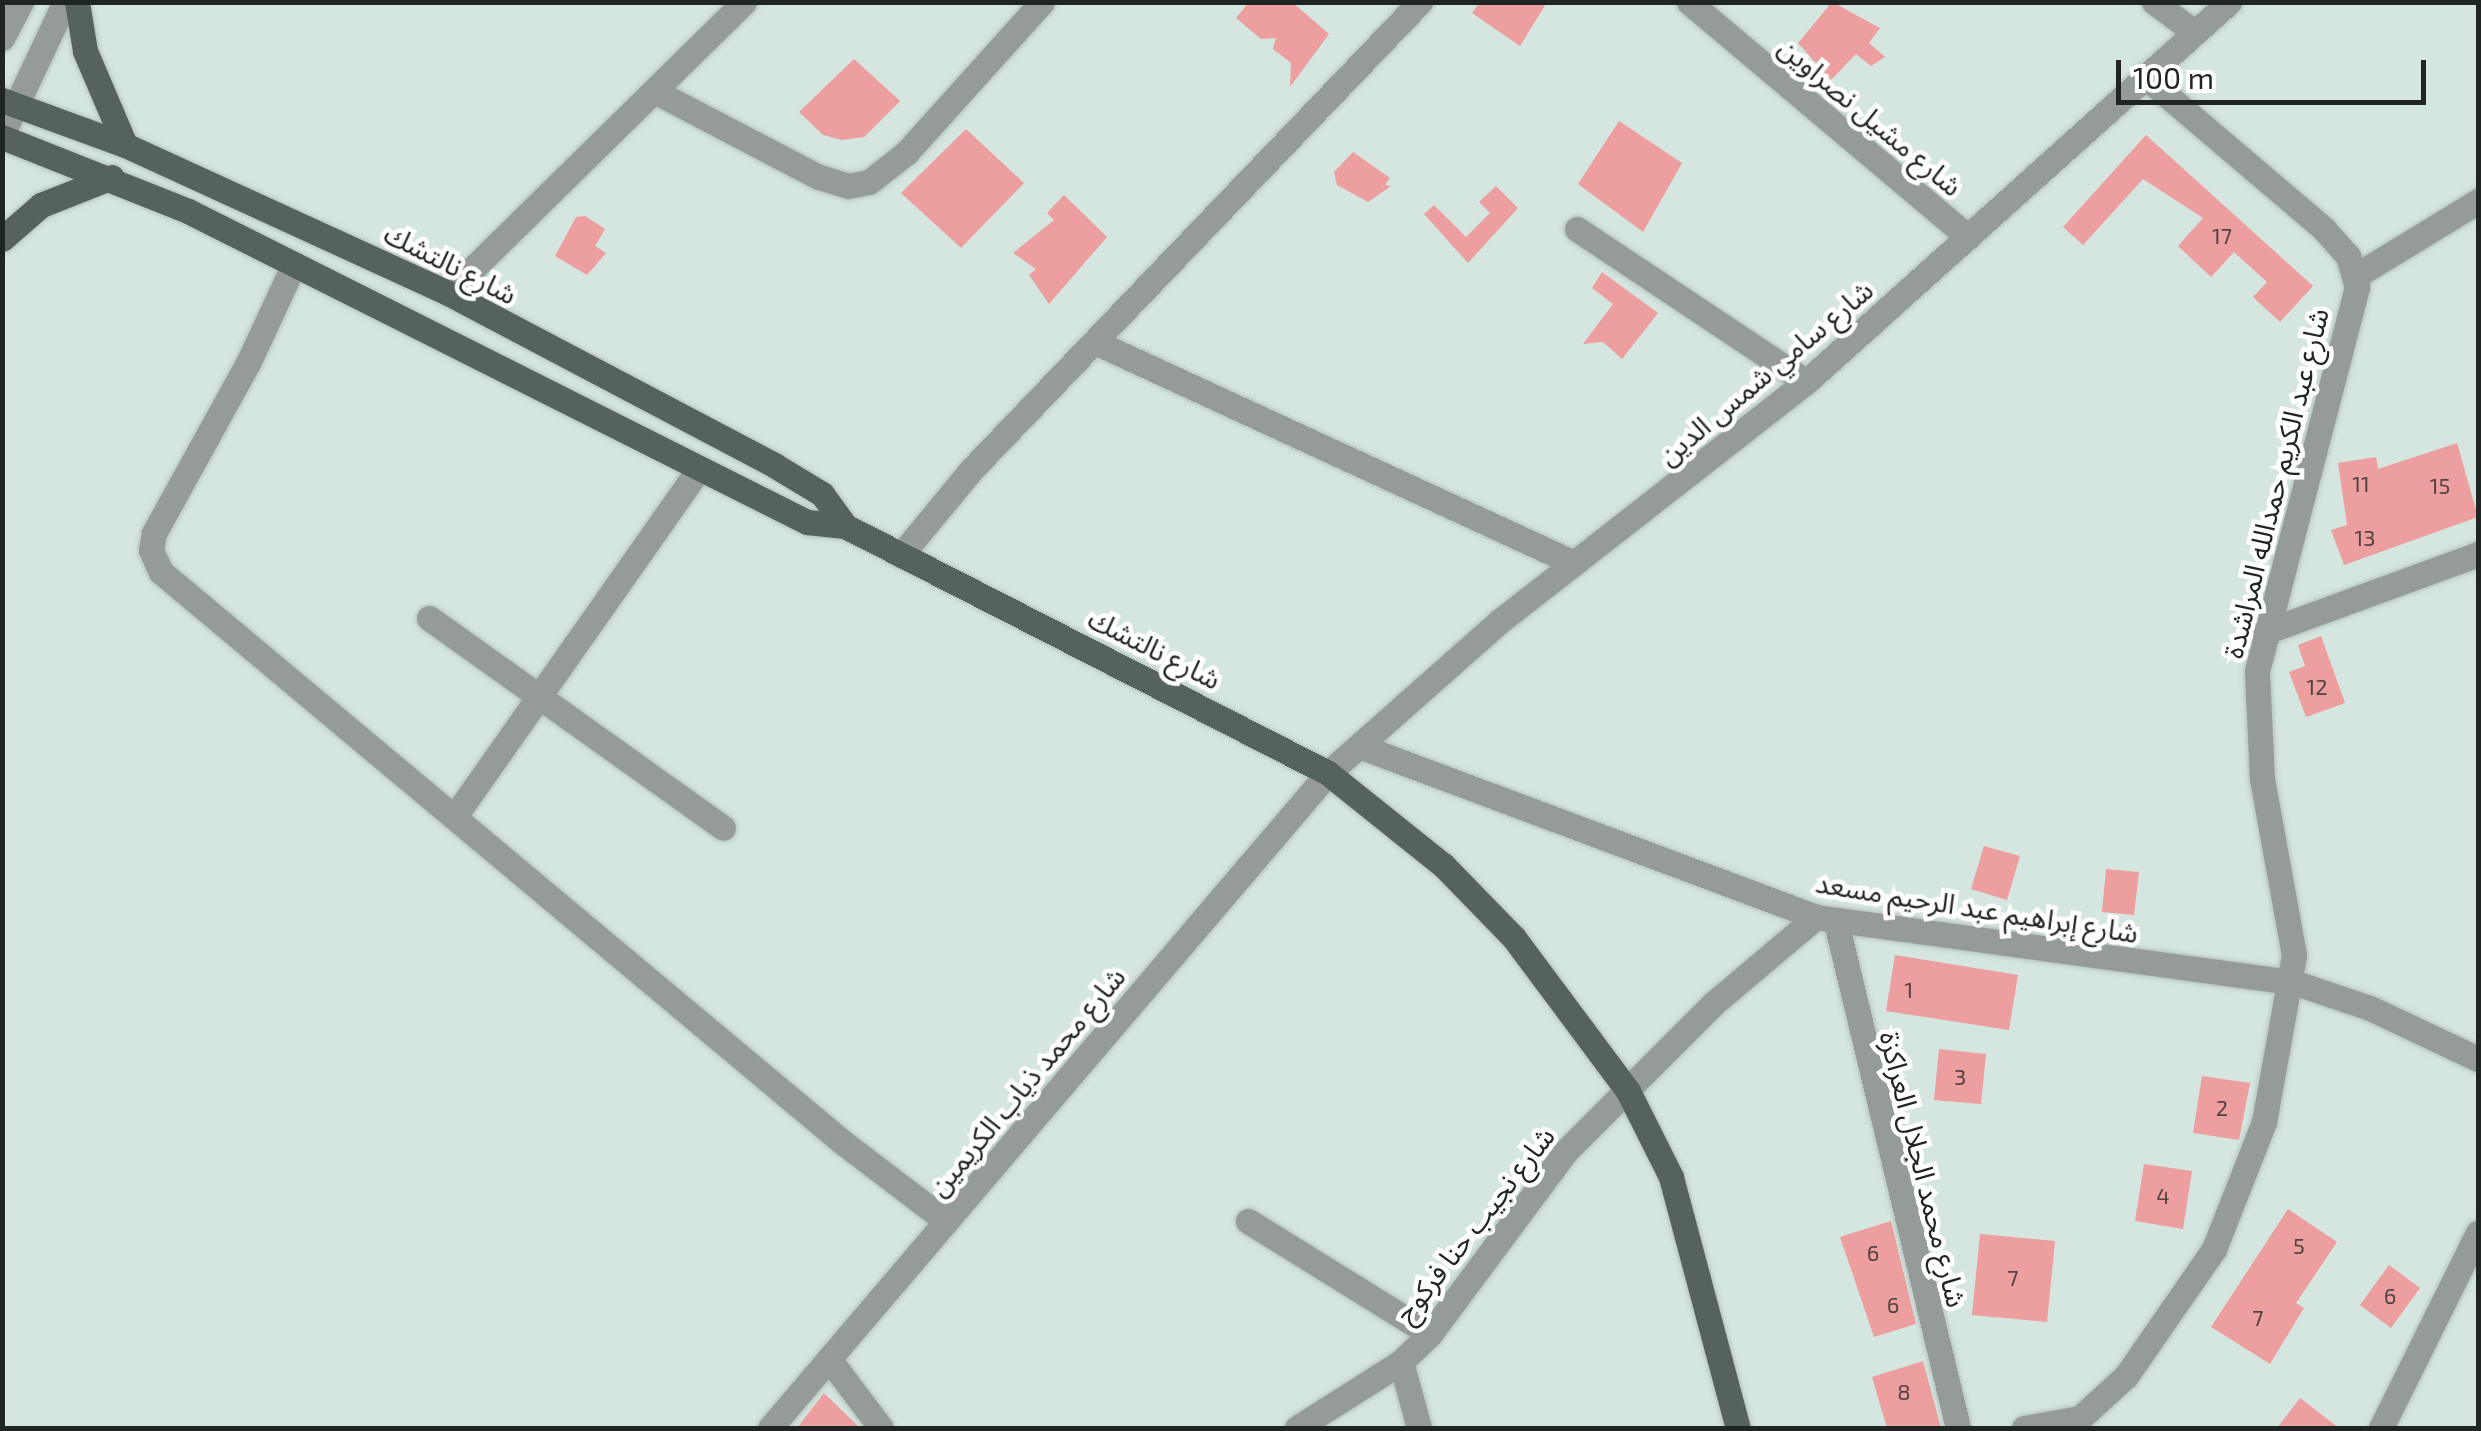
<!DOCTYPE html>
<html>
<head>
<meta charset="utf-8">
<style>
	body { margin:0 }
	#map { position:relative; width:2481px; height:1431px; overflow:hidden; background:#d5e5df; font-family:"Exo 2","Noto Sans Arabic",sans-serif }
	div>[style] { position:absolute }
	.building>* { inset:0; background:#ed9e9f }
	.roads { filter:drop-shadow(0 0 2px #b4c2bd) drop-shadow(0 0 2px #b4c2bd) }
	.minor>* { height:25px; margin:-12.5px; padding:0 12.5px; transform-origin:12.5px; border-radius:12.5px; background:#949b99 }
	.major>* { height:25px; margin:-12.5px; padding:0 12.5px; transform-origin:12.5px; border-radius:12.5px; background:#56625e }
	span { translate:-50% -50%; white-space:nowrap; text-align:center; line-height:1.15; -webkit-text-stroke:9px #fff; paint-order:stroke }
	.number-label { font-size:22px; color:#524342 }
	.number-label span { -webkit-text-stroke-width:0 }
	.street-label { font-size:28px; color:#1f2523 }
	.frame { position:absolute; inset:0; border:5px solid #1f2523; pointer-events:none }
	.scale { position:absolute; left:2116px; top:60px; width:310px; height:45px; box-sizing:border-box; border:5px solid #1f2523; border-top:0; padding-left:12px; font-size:30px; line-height:35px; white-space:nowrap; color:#1f2523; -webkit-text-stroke:8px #fff; paint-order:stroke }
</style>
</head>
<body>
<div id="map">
	<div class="building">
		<div style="clip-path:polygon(1249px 2px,1292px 2px,1329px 34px,1290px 87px,1291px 63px,1273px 49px,1276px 38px,1261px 39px,1236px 18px)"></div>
		<div style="clip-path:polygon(1480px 2px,1547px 2px,1520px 46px,1472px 13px)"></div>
		<div style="clip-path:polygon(1832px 2px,1880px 28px,1869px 43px,1885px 57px,1871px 66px,1856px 54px,1831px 80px,1798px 43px)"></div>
		<div style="clip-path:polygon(854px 59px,900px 101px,864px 137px,842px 140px,823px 135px,799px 112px)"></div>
		<div style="clip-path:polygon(1619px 121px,1682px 163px,1643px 232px,1578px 184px)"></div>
		<div style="clip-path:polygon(966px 129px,1024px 183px,961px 248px,901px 193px)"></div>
		<div style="clip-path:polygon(2146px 135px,2313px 286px,2280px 322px,2253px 297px,2267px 282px,2234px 252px,2211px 277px,2178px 246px,2203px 218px,2143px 179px,2083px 245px,2063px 227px)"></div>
		<div style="clip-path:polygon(1353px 152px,1390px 178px,1385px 185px,1391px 186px,1368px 202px,1337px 185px,1334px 172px)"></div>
		<div style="clip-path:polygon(1496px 186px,1518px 208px,1468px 263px,1424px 214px,1434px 205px,1466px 237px,1490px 213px,1479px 202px)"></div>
		<div style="clip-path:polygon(1064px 195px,1107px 237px,1049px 304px,1029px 275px,1036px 269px,1013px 253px,1054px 220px,1047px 213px)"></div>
		<div style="clip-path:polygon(585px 216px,605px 229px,595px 246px,606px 253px,587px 275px,555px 256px,576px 217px)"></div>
		<div style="clip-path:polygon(1602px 272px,1658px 313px,1622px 359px,1603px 342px,1583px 344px,1613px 304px,1592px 288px)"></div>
		<div style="clip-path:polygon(2457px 443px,2478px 517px,2344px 565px,2331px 530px,2347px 525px,2338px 463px,2376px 457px,2378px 469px)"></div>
		<div style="clip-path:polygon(2321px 636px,2345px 703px,2306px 717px,2289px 672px,2305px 666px,2298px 645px)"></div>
		<div style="clip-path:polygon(1984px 846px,2020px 856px,2007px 900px,1971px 889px)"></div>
		<div style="clip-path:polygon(2106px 869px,2139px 872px,2134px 915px,2102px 912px)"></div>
		<div style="clip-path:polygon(1895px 955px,2018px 975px,2009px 1030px,1886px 1011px)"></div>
		<div style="clip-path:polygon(1939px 1049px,1986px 1054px,1981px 1104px,1934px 1100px)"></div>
		<div style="clip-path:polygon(2202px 1076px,2250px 1083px,2239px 1140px,2193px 1133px)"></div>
		<div style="clip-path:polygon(2144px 1164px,2192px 1171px,2183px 1229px,2135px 1221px)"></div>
		<div style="clip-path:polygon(2288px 1209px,2337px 1242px,2296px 1303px,2304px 1308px,2270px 1364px,2211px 1327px)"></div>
		<div style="clip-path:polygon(1891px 1221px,1916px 1324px,1874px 1337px,1840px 1237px)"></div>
		<div style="clip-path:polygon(1980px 1234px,2055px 1241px,2047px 1322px,1972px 1315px)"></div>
		<div style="clip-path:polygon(2389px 1265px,2420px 1288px,2391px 1328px,2360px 1305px)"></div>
		<div style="clip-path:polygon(1923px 1361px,1941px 1428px,1887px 1428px,1872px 1377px)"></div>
		<div style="clip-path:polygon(824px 1393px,860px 1428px,797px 1428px)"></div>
		<div style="clip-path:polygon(2300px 1398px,2339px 1428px,2277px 1428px)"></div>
	</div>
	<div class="roads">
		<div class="minor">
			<div style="left:1689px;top:2px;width:365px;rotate:40.1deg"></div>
			<div style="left:2154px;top:2px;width:49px;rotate:36.6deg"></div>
			<div style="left:2px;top:38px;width:41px;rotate:-62.2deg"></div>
			<div style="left:658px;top:93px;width:182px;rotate:27.6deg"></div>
			<div style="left:819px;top:177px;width:30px;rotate:17deg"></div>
			<div style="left:848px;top:186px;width:21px;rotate:-11deg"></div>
			<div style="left:869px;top:182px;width:47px;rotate:-38.1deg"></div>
			<div style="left:906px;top:153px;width:203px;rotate:-48deg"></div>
			<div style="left:2px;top:135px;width:147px;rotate:-64.7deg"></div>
			<div style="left:1577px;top:229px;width:275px;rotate:33.7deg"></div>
			<div style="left:294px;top:264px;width:107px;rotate:114.9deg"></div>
			<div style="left:249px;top:361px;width:196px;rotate:118.9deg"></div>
			<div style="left:154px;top:533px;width:17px;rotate:100deg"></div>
			<div style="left:151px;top:550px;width:24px;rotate:66deg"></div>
			<div style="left:161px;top:572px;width:887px;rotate:39.92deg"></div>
			<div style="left:841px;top:1141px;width:132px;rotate:37.3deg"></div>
			<div style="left:2357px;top:275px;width:142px;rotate:-31.4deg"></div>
			<div style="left:448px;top:293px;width:415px;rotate:-44.5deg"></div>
			<div style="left:1097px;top:343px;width:525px;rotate:24.76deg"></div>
			<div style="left:901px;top:555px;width:110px;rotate:-50.5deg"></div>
			<div style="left:971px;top:470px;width:649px;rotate:-46.19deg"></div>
			<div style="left:429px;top:618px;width:361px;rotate:35.5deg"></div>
			<div style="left:2265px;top:632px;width:227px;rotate:-20.1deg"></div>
			<div style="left:1359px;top:746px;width:488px;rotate:20.5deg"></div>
			<div style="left:1816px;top:917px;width:481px;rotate:7.8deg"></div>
			<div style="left:2293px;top:982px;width:81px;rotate:18.7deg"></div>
			<div style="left:2370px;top:1008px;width:119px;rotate:25.3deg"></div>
			<div style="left:455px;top:816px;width:423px;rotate:-54.9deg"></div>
			<div style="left:1836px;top:922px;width:520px;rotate:76.44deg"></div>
			<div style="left:1248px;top:1221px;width:214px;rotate:31.8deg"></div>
			<div style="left:829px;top:1359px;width:86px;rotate:53deg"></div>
			<div style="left:1401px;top:1362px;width:68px;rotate:74.7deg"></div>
			<div style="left:770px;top:1428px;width:860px;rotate:-49.57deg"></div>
			<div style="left:1328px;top:773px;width:230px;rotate:-41.5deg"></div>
			<div style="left:1500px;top:621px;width:388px;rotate:-38deg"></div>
			<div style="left:1806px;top:382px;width:569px;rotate:-41.93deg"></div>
			<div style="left:1297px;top:1428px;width:123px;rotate:-32.4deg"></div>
			<div style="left:1401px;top:1362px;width:40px;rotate:-44deg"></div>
			<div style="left:1430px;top:1334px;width:227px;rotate:-53.4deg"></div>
			<div style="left:1565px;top:1152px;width:209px;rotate:-45deg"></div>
			<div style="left:1713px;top:1004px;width:135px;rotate:-40.2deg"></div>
			<div style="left:2024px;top:1428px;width:57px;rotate:-10.1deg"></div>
			<div style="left:2080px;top:1418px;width:62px;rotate:-42.4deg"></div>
			<div style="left:2126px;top:1376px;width:155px;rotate:-55.3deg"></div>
			<div style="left:2214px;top:1249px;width:136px;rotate:-68.5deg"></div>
			<div style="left:2264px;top:1122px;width:170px;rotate:-79.8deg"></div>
			<div style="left:2294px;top:955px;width:179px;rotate:-100.3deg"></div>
			<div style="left:2262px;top:779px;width:108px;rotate:-92.7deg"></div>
			<div style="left:2257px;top:671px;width:397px;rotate:-75.4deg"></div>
			<div style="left:2357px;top:287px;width:32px;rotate:-106deg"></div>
			<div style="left:2348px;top:256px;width:36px;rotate:-132deg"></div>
			<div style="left:2324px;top:229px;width:236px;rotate:-139.6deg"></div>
			<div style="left:2381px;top:1428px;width:218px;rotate:-63.6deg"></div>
		</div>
		<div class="major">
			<div style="left:77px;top:2px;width:50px;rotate:80.7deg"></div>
			<div style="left:85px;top:51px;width:102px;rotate:66.9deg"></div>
			<div style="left:2px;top:100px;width:131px;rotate:20.1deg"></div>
			<div style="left:125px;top:145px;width:355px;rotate:24.6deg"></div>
			<div style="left:448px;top:293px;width:369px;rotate:27.8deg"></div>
			<div style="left:774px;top:465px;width:56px;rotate:31.1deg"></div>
			<div style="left:822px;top:494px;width:39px;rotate:54deg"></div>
			<div style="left:2px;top:137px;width:200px;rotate:21.7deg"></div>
			<div style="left:188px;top:211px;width:693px;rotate:26.68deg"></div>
			<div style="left:807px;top:522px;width:38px;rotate:6deg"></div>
			<div style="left:845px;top:526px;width:542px;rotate:27.08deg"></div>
			<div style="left:1328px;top:773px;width:147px;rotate:38.7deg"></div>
			<div style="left:1443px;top:865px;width:102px;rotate:45.8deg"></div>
			<div style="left:1514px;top:938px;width:191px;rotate:53.3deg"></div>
			<div style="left:1628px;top:1091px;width:96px;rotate:63.4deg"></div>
			<div style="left:1671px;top:1177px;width:260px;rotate:75.1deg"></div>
			<div style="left:2px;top:239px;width:52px;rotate:-41.1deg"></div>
			<div style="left:41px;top:205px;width:76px;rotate:-21.5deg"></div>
		</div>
	</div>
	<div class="number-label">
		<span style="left:2222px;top:236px">17</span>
		<span style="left:2361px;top:484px">11</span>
		<span style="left:2440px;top:486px">15</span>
		<span style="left:2365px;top:538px">13</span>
		<span style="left:2317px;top:687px">12</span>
		<span style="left:1909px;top:990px">1</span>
		<span style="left:1960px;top:1077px">3</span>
		<span style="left:2222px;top:1108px">2</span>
		<span style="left:2163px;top:1196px">4</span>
		<span style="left:2299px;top:1246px">5</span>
		<span style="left:1873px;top:1253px">6</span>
		<span style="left:2013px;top:1278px">7</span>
		<span style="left:2390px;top:1296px">6</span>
		<span style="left:1893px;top:1305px">6</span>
		<span style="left:2258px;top:1318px">7</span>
		<span style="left:1904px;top:1392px">8</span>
	</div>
	<div class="street-label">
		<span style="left:1871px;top:116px;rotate:40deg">شارع مشيل نصراوين</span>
		<span style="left:451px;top:263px;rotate:27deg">شارع نالتشك</span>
		<span style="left:1765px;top:372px;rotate:-40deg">شارع سامي شمس الدين</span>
		<span style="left:2275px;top:483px;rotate:-76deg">شارع عبد الكريم حمدالله المراشدة</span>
		<span style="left:1155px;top:648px;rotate:27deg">شارع نالتشك</span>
		<span style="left:1977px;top:907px;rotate:9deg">شارع إبراهيم عبد الرحيم مسعد</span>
		<span style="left:1026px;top:1081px;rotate:-50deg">شارع محمد ذياب الكريمين</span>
		<span style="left:1924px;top:1169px;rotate:76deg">شارع محمد الجلال العراكزة</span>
		<span style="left:1474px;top:1224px;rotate:-52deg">شارع نجيب حنا فركوح</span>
	</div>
	<div class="frame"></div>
	<div class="scale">100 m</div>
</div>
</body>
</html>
